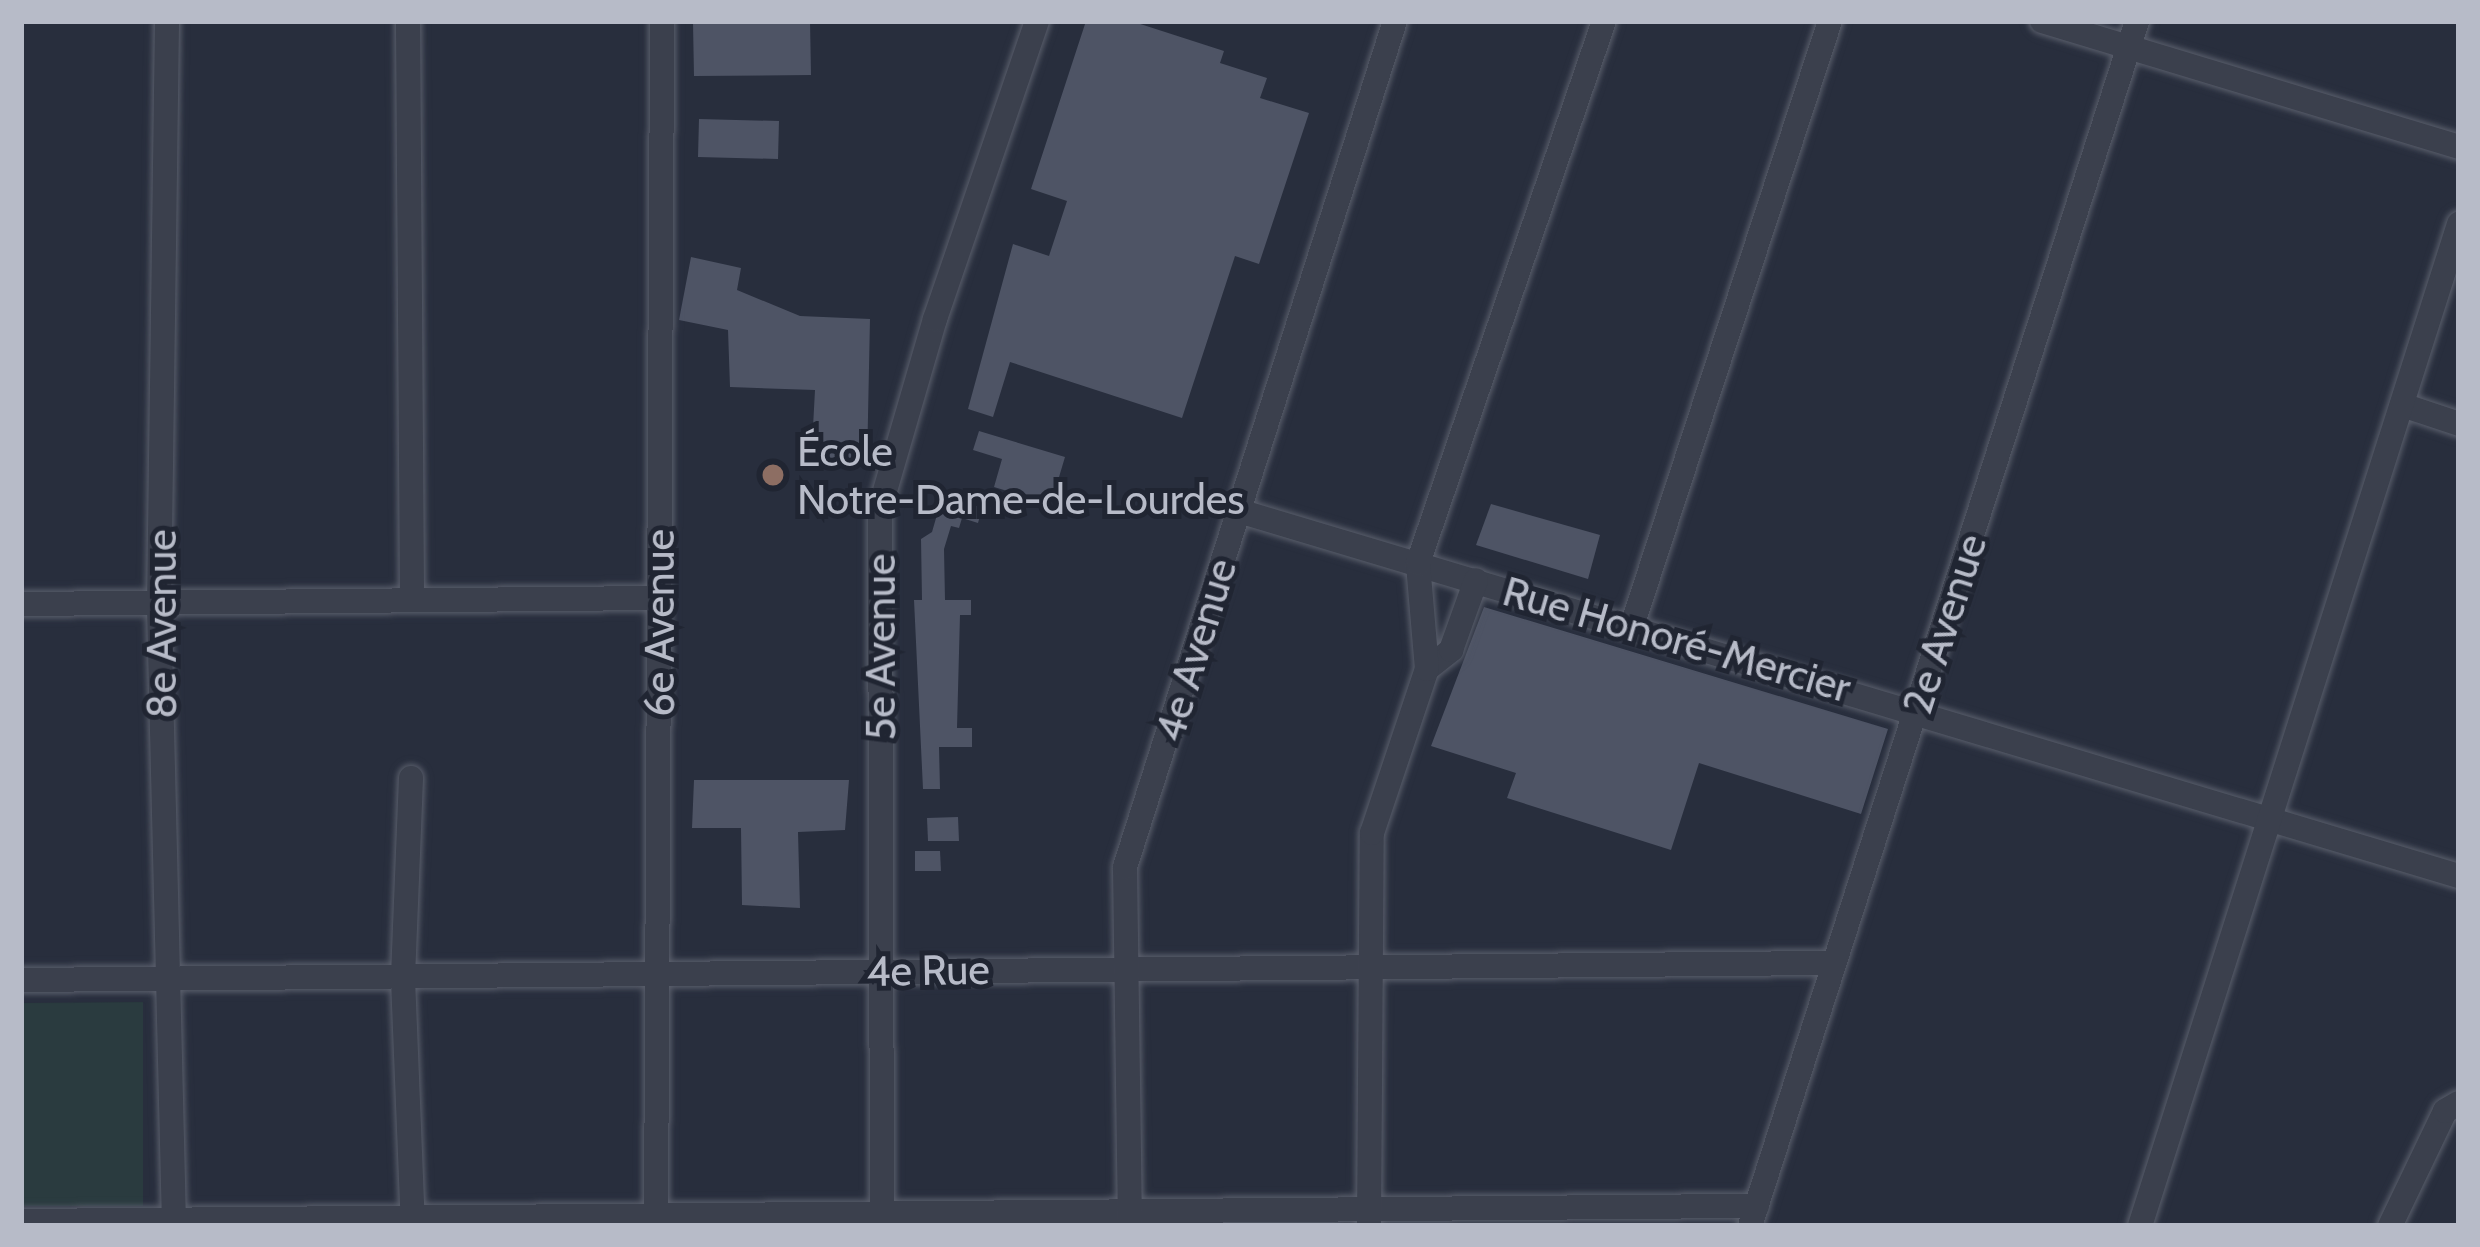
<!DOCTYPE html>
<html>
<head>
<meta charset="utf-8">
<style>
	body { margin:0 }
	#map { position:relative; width:2480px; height:1247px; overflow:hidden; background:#282e3d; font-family:Cabin,sans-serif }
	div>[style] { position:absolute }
	.green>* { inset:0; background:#2a3b3f }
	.building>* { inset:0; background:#4e5465 }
	.roads { filter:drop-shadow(0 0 3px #595e6b) drop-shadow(0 0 3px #595e6b) }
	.minor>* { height:24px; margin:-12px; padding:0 12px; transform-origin:12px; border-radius:12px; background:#3b404d }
	.dots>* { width:33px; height:33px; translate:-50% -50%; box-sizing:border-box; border:6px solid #202532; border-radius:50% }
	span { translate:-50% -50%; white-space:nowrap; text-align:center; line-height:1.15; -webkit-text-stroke:10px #202532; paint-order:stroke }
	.poi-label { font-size:42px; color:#b7bbc8 }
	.left { translate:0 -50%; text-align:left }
	.street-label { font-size:42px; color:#b7bbc8 }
	.frame { position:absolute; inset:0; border:24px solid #b7bbc8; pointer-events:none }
</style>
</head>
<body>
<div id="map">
	<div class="green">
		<div style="clip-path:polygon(143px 1002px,143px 1206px,21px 1206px,21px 1003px)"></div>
	</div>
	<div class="building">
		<div style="clip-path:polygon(810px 21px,811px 75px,694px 76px,693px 23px)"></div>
		<div style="clip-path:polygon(1086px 21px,1131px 21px,1224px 51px,1220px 63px,1267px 78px,1260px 98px,1309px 113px,1259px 264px,1235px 256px,1182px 418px,1010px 362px,993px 417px,968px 409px,1013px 244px,1049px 256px,1067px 201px,1031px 189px)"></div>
		<div style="clip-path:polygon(699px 119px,779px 121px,778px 159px,698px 157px)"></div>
		<div style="clip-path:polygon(691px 257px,741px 268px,737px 290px,800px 316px,870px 319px,867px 465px,811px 464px,815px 390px,730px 387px,728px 330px,679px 320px)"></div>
		<div style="clip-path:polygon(979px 431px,1065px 457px,1051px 504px,994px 487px,1002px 459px,973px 450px)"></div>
		<div style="clip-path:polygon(943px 494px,983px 505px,978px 523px,962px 518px,959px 528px,951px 526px,944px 549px,945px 600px,971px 600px,971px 615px,960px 615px,957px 728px,972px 728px,972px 747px,939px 747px,940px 789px,923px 789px,914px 600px,922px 600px,921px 539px,932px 532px)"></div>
		<div style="clip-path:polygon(1491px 504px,1600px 535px,1588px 579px,1476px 545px)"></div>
		<div style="clip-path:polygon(1484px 607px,1888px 729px,1861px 814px,1699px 763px,1671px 850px,1507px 798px,1516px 773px,1431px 746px)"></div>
		<div style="clip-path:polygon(694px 780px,849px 780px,845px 830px,798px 832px,800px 908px,742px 905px,741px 828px,692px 828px)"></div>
		<div style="clip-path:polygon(958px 817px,959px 841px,928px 841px,927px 818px)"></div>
		<div style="clip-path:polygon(915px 851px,940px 851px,941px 871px,915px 871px)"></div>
	</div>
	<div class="roads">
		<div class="minor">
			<div style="left:167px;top:21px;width:585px;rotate:90.78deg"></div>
			<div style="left:159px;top:606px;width:620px;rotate:88.61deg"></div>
			<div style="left:408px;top:21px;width:578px;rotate:89.6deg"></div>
			<div style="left:2042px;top:21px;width:436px;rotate:16.8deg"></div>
			<div style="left:2402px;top:405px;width:60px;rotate:18.4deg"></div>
			<div style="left:1239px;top:511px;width:1273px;rotate:16.66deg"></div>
			<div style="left:21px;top:604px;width:638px;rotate:-0.54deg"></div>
			<div style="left:1632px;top:626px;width:637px;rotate:-71.88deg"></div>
			<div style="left:1427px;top:669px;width:31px;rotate:-38deg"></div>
			<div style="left:1451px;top:650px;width:74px;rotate:-70.3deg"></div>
			<div style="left:411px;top:778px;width:201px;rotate:92.3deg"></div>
			<div style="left:403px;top:979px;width:245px;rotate:87.7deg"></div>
			<div style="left:21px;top:980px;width:1813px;rotate:-0.54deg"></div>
			<div style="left:21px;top:1221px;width:1736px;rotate:-0.5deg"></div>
			<div style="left:656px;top:1224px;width:1203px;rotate:-89.71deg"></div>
			<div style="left:882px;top:1224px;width:716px;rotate:-90.16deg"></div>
			<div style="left:880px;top:508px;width:197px;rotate:-73.8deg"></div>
			<div style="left:935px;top:319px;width:315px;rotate:-71.1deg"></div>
			<div style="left:1130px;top:1226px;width:359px;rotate:-90.8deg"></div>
			<div style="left:1125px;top:867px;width:888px;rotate:-72.3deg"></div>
			<div style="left:1369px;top:1226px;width:393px;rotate:-89.6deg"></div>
			<div style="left:1372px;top:833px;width:173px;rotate:-71.5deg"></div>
			<div style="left:1427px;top:669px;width:106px;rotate:-94.9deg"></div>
			<div style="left:1418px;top:563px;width:573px;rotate:-71.06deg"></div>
			<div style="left:1750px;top:1226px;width:1266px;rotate:-72.19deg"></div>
			<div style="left:2140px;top:1226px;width:1052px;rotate:-72.34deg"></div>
			<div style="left:2390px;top:1226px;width:127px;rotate:-64.4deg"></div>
			<div style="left:2445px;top:1111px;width:16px;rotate:-30deg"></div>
		</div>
	</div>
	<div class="dots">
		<div style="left:773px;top:475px;background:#8d6e63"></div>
	</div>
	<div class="poi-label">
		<span class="left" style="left:797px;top:475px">École<br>Notre-Dame-de-Lourdes</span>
	</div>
	<div class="street-label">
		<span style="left:659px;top:623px;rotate:-90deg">6e Avenue</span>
		<span style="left:161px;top:624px;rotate:-90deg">8e Avenue</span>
		<span style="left:1944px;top:624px;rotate:-72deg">2e Avenue</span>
		<span style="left:1677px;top:639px;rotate:16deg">Rue Honoré-Mercier</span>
		<span style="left:880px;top:647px;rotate:-90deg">5e Avenue</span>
		<span style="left:1195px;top:650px;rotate:-73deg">4e Avenue</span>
		<span style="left:928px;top:970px;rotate:-1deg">4e Rue</span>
	</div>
	<div class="frame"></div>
</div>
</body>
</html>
